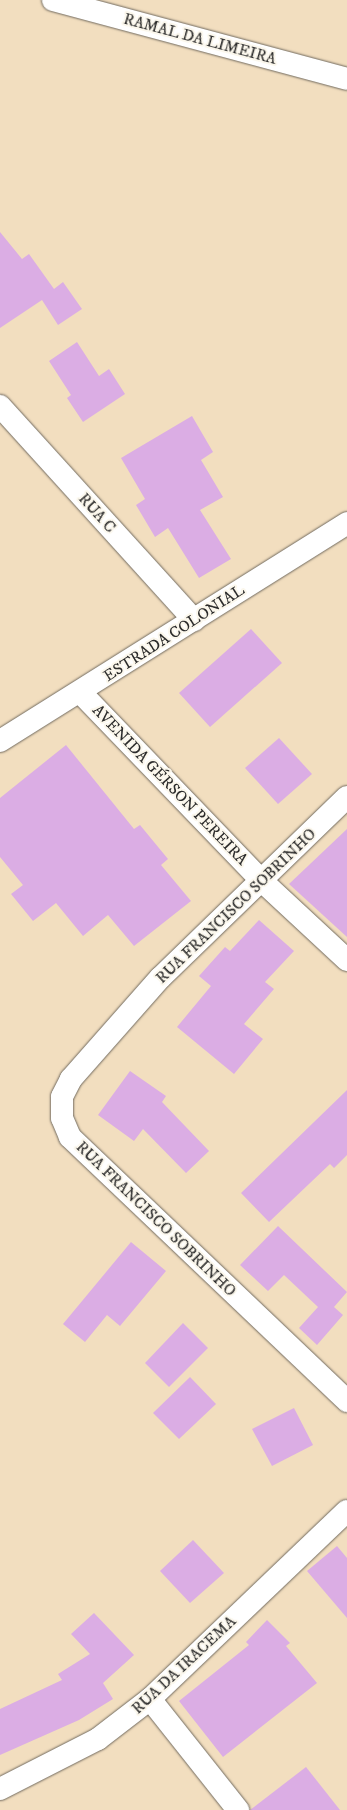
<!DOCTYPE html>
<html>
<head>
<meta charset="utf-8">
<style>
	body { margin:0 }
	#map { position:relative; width:347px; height:1810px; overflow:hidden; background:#f2debf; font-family:"IM FELL DW Pica",serif }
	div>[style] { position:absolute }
	.building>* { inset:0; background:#dbade4 }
	.roads { filter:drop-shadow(0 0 1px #716a5f) drop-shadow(0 0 1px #716a5f) }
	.street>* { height:22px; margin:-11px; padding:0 11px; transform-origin:11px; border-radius:11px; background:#fff }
	.secondary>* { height:22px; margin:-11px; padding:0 11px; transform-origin:11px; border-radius:11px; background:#fff }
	span { translate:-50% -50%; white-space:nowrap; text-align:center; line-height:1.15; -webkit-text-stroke:4px #fbf7ec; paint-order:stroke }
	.street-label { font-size:16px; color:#2b2b2b }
</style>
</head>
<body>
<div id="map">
	<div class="building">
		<div style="clip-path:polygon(0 232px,22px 259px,29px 254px,54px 289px,63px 282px,82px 309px,58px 325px,42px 300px,0 328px)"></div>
		<div style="clip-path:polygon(77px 342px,99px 376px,109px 369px,125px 394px,83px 422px,67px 398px,71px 395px,49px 361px)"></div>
		<div style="clip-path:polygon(192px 416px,213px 452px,201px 460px,223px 497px,200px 510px,231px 559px,199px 578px,168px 528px,155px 537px,136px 505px,145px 499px,121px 458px)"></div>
		<div style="clip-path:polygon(251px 629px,282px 663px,210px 727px,179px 693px)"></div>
		<div style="clip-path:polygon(279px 738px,312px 774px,278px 804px,245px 768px)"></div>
		<div style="clip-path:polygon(66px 745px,134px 829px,140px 825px,168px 859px,161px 865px,191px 901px,134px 946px,108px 915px,83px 936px,56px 903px,33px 921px,11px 894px,23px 885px,0 857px,0 798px)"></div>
		<div style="clip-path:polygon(347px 829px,347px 937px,289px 884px)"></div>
		<div style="clip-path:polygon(259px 920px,294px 951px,265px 982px,274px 989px,244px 1024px,263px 1039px,234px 1074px,177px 1027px,211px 986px,199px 976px,225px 947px,230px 951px)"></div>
		<div style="clip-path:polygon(130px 1071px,166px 1096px,162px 1102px,209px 1151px,186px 1173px,143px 1129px,134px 1141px,98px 1115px)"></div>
		<div style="clip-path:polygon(347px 1090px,347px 1155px,334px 1168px,330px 1164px,269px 1222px,241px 1193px)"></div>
		<div style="clip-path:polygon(278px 1226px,347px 1292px,334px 1307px,343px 1315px,317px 1345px,299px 1328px,318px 1307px,284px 1275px,268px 1291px,240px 1265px)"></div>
		<div style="clip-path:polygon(131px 1242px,166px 1271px,120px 1326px,107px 1315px,85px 1342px,63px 1324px)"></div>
		<div style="clip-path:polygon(183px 1323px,208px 1348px,169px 1387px,145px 1363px)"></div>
		<div style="clip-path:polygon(190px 1377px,216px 1404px,179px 1439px,153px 1413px)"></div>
		<div style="clip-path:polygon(294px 1408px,313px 1445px,272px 1466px,252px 1429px)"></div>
		<div style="clip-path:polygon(193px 1540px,224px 1573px,190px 1603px,160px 1571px)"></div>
		<div style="clip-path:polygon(337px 1546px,347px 1558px,347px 1618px,307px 1571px)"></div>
		<div style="clip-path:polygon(94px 1613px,134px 1655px,103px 1683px,113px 1699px,79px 1720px,0 1755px,0 1709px,62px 1680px,58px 1674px,90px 1654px,71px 1634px)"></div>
		<div style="clip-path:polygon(267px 1620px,290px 1643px,286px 1646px,317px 1683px,223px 1757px,179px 1701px,249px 1645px,246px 1642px)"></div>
		<div style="clip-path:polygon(306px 1767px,340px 1810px,250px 1810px)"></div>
	</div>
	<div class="roads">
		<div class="street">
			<div style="left:0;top:406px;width:289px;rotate:47.8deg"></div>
			<div style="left:81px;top:693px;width:262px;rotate:46.1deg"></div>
			<div style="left:263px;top:882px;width:115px;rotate:42.9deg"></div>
			<div style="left:0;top:741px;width:410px;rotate:-32.1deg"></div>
			<div style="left:347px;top:797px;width:260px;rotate:135.9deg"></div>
			<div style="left:160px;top:978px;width:135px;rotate:131.4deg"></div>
			<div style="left:71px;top:1079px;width:20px;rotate:117deg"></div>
			<div style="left:62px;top:1097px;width:21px;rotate:90deg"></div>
			<div style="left:62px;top:1118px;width:21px;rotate:67deg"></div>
			<div style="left:70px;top:1137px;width:383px;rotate:43.6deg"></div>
			<div style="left:150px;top:1699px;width:142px;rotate:51.6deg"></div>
			<div style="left:0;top:1789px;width:110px;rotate:-27deg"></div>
			<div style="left:98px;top:1739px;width:66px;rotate:-37.6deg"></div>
			<div style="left:150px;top:1699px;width:272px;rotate:-43.7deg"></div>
		</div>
		<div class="secondary">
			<div style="left:53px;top:0;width:304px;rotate:15deg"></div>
		</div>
	</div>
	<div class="street-label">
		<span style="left:200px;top:39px;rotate:15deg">RAMAL DA LIMEIRA</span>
		<span style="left:97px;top:513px;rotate:48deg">RUA C</span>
		<span style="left:174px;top:633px;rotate:-33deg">ESTRADA COLONIAL</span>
		<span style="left:170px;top:785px;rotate:46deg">AVENIDA GÉRSON PEREIRA</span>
		<span style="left:236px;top:906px;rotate:-44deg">RUA FRANCISCO SOBRINHO</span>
		<span style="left:156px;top:1219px;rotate:44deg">RUA FRANCISCO SOBRINHO</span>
		<span style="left:184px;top:1665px;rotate:-43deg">RUA DA IRACEMA</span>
	</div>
</div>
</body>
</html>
